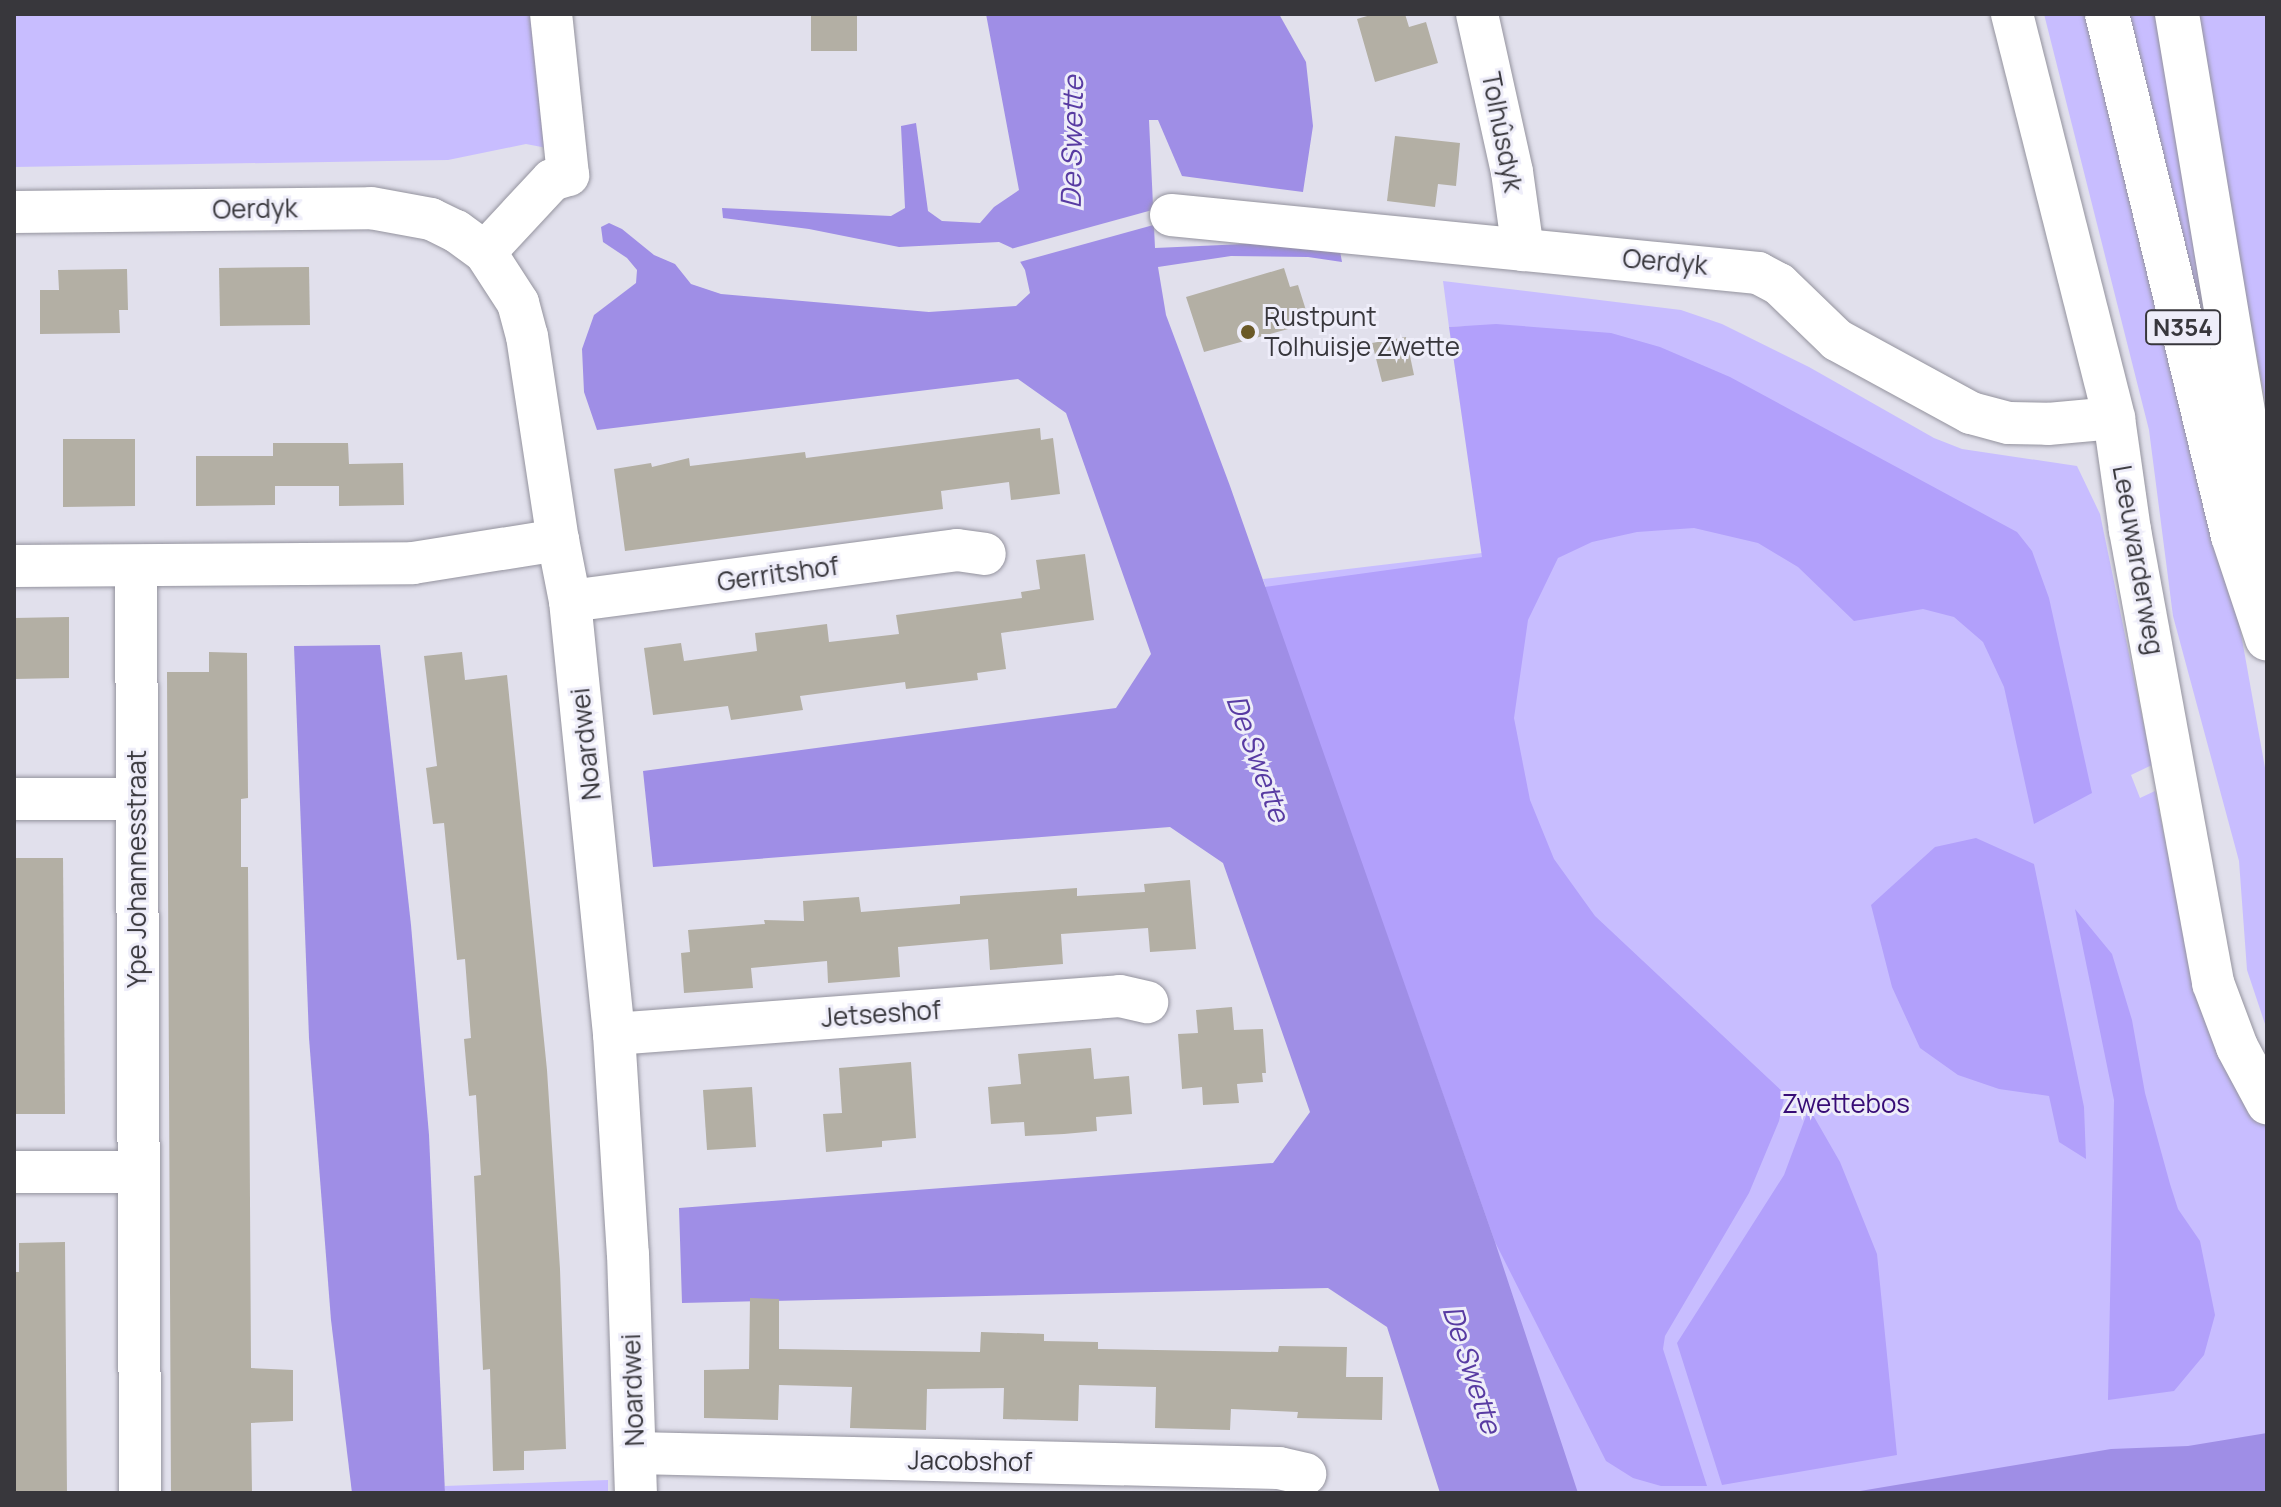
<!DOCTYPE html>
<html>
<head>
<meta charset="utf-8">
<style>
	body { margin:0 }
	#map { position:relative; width:2281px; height:1507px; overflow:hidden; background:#e1e0ec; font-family:Manrope,sans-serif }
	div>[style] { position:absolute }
	.green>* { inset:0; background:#c8bdff }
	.forest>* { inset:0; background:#b2a0fb }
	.water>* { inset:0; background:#9f8ee6 }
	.pier>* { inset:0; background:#e1e0ec }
	.building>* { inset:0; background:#b3afa4 }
	.roads { filter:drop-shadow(0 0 2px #94939e) drop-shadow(0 0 2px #94939e) }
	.minor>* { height:42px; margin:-21px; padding:0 21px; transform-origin:21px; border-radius:21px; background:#fff }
	.major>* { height:44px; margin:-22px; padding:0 22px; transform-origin:22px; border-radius:22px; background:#fff }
	.dots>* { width:22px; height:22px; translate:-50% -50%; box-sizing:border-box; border:4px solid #eeedf9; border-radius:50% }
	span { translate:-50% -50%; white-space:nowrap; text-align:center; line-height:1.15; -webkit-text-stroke:6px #eeedf9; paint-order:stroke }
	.shield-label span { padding:2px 6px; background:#eeedf9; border:2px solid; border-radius:6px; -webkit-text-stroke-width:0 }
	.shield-label { font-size:24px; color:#38373c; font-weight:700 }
	.street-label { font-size:26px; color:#38373c }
	.poi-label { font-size:26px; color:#38373c }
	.left { translate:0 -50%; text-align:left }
	.park-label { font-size:26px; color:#370c76 }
	.water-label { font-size:28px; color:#583ba2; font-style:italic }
	.frame { position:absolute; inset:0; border:16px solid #38373c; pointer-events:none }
</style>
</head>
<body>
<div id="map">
	<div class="green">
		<div style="clip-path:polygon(14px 14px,535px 14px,552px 149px,526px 144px,448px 160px,14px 167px)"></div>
		<div style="clip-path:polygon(2044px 14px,2088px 14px,2235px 600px,2267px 779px,2267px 1030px,2247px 970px,2239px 861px,2173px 616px,2149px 430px)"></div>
		<div style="clip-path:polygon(2118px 14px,2160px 14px,2218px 395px)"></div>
		<div style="clip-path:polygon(2192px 14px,2267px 14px,2267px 409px,2266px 405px)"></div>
		<div style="clip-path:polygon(1443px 281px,1681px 310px,1722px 324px,1809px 367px,1934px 438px,1962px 449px,2077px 466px,2100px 514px,2152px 765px,2131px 775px,2140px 798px,2155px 791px,2176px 894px,2267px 1122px,2267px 1493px,1574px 1493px,1263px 579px,1482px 553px,1468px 326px,1449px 327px)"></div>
		<div style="clip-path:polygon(608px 1480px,608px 1493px,445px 1493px,445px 1486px)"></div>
	</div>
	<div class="forest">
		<div style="clip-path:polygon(1496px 324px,1611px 333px,1660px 347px,1730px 377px,2017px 532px,2032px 551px,2049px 598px,2092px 793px,2034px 824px,2004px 687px,1983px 642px,1954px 617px,1923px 609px,1854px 621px,1798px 567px,1758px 543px,1694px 528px,1637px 532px,1592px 542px,1558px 558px,1528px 620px,1514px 718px,1530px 800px,1554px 859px,1595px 916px,1785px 1094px,1779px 1121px,1749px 1193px,1665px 1336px,1663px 1349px,1707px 1486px,1661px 1486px,1633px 1478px,1606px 1461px,1495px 1242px,1264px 587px,1482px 557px,1449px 327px)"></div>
		<div style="clip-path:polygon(1976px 838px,2034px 864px,2084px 1107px,2086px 1159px,2059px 1142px,2049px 1096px,1999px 1089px,1958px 1075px,1920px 1048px,1892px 987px,1871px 905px,1935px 847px)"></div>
		<div style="clip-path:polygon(2075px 909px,2112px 954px,2132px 1020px,2145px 1093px,2170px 1184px,2178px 1209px,2200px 1241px,2215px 1315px,2204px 1355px,2174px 1391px,2108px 1400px,2114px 1100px)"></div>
		<div style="clip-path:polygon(1809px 1108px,1840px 1162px,1877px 1254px,1897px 1455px,1722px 1485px,1677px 1343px,1784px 1175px)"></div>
	</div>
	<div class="water">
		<div style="clip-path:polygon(986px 14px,1279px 14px,1306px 62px,1313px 126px,1303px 192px,1182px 176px,1158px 120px,1149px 120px,1155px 248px,1289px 242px,1340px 251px,1342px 262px,1308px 257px,1231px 256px,1158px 267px,1166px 315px,1230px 486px,1495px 1242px,1578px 1493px,1440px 1493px,1387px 1327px,1328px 1288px,682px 1303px,679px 1208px,1273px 1163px,1310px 1112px,1223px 863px,1170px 827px,653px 867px,643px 771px,1116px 708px,1151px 654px,1066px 413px,1018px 379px,597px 430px,584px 392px,582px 349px,594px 315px,636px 283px,637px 270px,627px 258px,603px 242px,601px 227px,609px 223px,622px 229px,654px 255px,675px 264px,691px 284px,721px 294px,929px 312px,1016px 306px,1030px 293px,1025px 270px,1012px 248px,999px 242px,899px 247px,809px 229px,723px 218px,722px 208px,891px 216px,905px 208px,901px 126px,916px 123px,928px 211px,942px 221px,980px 223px,994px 207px,1019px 190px)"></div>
		<div style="clip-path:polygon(380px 645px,411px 925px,429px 1135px,445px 1493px,352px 1493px,331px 1320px,309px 1038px,294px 646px)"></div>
		<div style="clip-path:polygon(2267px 1433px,2267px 1493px,1848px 1493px,2111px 1449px,2188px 1446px)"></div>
	</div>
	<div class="pier">
		<div style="clip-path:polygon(1156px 209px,1157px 224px,1016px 263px,1007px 250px)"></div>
	</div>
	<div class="building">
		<div style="clip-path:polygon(811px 14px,857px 14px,857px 51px,811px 51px)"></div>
		<div style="clip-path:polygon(1374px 14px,1405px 14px,1409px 27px,1426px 22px,1438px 63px,1375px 82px,1357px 19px)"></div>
		<div style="clip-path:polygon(1395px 136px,1460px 143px,1456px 186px,1438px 184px,1435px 207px,1387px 201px)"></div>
		<div style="clip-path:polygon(309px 267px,310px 325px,220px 326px,219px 268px)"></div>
		<div style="clip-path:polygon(1284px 268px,1290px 287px,1298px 285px,1310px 323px,1204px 352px,1186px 297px)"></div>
		<div style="clip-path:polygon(127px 269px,128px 310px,119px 310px,120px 333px,40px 334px,40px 290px,59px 290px,58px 270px)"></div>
		<div style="clip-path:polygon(1406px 337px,1414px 375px,1382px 382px,1372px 343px)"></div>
		<div style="clip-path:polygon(1040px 428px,1041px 440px,1053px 438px,1060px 494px,1011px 500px,1009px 482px,941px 491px,943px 509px,625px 551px,614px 469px,651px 463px,652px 467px,689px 458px,690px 466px,805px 452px,806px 458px)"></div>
		<div style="clip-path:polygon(63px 439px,135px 439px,135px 506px,63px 507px)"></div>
		<div style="clip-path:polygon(273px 443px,348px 443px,349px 464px,403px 463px,404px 505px,339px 506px,339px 486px,275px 486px,275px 505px,196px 506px,196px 456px,273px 456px)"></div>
		<div style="clip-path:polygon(1085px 554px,1094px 620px,1001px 633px,1006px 669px,977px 673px,978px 680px,906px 689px,905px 682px,800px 696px,803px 710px,731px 720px,728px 706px,653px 715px,644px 648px,681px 643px,684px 661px,757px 651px,755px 633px,827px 624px,829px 642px,899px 634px,896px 615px,1022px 598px,1021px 592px,1040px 589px,1036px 560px)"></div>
		<div style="clip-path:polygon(69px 617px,69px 678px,14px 679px,14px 618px)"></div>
		<div style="clip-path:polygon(209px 652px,247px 653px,248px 798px,241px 799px,241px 867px,248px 867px,251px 1368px,293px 1370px,293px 1421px,251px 1423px,252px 1493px,171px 1493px,167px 672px,209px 672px)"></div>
		<div style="clip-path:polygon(462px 652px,465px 680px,507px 675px,547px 1070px,560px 1269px,566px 1449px,524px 1451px,524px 1470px,493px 1471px,490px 1369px,483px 1370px,474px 1176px,481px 1175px,476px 1095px,469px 1096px,464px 1039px,471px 1038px,465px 959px,457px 960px,444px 823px,433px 824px,426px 768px,437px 766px,424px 656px)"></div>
		<div style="clip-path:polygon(14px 858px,63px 858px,65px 1114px,14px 1114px)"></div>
		<div style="clip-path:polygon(1190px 880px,1196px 949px,1150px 952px,1148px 928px,1061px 934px,1063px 964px,990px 970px,988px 939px,898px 947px,900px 977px,828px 983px,827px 961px,751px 968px,753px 988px,684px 993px,681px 953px,690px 952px,688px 930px,765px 924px,764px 920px,804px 921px,803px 901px,859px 897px,861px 912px,960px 904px,960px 896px,1077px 888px,1077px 896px,1145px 892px,1144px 884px)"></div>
		<div style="clip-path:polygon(1232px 1007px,1234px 1030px,1263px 1029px,1266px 1073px,1262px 1073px,1263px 1082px,1237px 1084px,1239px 1103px,1203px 1105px,1202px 1087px,1182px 1089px,1178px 1034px,1198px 1033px,1196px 1010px)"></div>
		<div style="clip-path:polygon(1091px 1048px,1094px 1079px,1129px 1076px,1132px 1114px,1096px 1117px,1097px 1131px,1064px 1134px,1025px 1136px,1024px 1122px,991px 1124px,988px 1087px,1021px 1084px,1018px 1054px)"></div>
		<div style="clip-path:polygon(911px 1062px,916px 1138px,882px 1141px,882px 1147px,826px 1152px,823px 1114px,842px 1113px,839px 1068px)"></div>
		<div style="clip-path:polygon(752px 1087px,756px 1147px,707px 1150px,703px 1090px)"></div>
		<div style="clip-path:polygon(65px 1242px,67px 1493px,14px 1493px,14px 1272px,19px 1272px,19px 1243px)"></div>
		<div style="clip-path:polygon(750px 1298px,779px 1299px,779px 1349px,980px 1352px,981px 1332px,1044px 1334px,1044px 1341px,1098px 1342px,1098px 1349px,1278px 1352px,1279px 1346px,1347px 1347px,1346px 1377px,1383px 1377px,1382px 1420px,1297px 1418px,1298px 1412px,1231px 1409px,1230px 1430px,1155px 1428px,1156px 1387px,1079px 1385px,1078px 1421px,1003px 1419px,1004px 1388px,927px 1389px,926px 1430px,850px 1428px,852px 1387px,779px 1385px,778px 1420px,704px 1418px,704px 1370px,749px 1369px)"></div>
	</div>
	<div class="roads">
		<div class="minor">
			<div style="left:1477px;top:14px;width:162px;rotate:77.5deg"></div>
			<div style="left:1512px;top:172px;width:79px;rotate:82deg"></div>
			<div style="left:2012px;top:14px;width:417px;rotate:75.8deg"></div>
			<div style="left:2114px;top:418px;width:113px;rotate:81.9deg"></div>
			<div style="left:2130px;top:530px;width:461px;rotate:79.6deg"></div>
			<div style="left:2213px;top:983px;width:68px;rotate:69.4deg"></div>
			<div style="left:2237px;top:1047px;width:64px;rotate:61.8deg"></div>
			<div style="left:14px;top:212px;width:357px;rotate:-0.6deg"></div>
			<div style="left:371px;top:208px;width:61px;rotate:10.4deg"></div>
			<div style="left:431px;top:219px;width:28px;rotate:26deg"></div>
			<div style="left:456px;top:231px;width:36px;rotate:36deg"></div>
			<div style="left:485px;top:252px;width:98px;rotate:-47.1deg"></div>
			<div style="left:552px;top:180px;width:17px;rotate:-17deg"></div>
			<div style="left:568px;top:175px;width:162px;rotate:-96deg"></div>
			<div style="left:1171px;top:215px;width:590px;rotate:5.64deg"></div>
			<div style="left:1758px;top:273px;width:24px;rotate:28deg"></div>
			<div style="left:1779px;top:284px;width:81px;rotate:44deg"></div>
			<div style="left:1837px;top:340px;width:153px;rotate:28.6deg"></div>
			<div style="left:1971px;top:413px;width:39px;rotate:15deg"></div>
			<div style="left:2009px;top:423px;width:39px;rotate:1deg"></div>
			<div style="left:2048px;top:424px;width:66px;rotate:-5.2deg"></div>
			<div style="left:485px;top:252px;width:61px;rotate:57.1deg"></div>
			<div style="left:518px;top:303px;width:34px;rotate:75deg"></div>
			<div style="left:527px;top:336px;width:206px;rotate:81.4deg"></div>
			<div style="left:14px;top:566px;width:399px;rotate:-0.4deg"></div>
			<div style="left:413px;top:563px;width:147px;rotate:-9deg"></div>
			<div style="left:558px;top:540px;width:62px;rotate:78.9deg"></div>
			<div style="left:570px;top:601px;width:435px;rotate:84.2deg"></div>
			<div style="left:614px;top:1034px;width:220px;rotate:86.4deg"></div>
			<div style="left:628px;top:1254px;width:239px;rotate:88.1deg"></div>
			<div style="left:136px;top:566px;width:927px;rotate:89.75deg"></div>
			<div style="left:570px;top:601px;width:390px;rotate:-7.5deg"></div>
			<div style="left:957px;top:550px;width:28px;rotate:8deg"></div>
			<div style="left:14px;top:799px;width:123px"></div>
			<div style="left:614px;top:1034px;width:507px;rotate:-4.29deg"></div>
			<div style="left:1120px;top:996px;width:28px;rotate:13deg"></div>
			<div style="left:14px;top:1172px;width:124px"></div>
			<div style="left:635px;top:1453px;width:644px;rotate:1.33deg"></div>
			<div style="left:1279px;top:1468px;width:27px;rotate:13deg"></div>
		</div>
		<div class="major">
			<div style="left:2107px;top:14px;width:537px;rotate:76.43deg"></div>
			<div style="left:2233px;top:536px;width:108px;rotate:71.6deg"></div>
			<div style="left:2177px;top:14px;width:525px;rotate:80.57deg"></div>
			<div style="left:2263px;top:532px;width:40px;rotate:87.1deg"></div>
		</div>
	</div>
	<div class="dots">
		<div style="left:1248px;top:332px;background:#6a5927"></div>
	</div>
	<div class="shield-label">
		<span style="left:2183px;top:327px">N354</span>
	</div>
	<div class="street-label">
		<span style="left:1502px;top:132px;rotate:79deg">Tolhûsdyk</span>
		<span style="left:255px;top:209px;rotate:-1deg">Oerdyk</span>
		<span style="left:1665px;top:262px;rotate:5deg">Oerdyk</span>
		<span style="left:2138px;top:560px;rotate:80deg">Leeuwarderweg</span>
		<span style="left:778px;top:574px;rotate:-8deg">Gerritshof</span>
		<span style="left:586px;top:744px;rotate:-96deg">Noardwei</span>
		<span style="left:137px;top:869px;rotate:-90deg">Ype Johannesstraat</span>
		<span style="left:881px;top:1014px;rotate:-4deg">Jetseshof</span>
		<span style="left:633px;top:1390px;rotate:-92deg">Noardwei</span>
		<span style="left:970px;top:1461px;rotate:1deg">Jacobshof</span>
	</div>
	<div class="poi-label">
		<span class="left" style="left:1264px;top:332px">Rustpunt<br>Tolhuisje Zwette</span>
	</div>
	<div class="park-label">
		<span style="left:1846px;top:1104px">Zwettebos</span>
	</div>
	<div class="water-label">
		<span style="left:1071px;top:142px;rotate:-89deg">De Swette</span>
		<span style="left:1259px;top:758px;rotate:70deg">De Swette</span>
		<span style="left:1473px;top:1369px;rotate:72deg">De Swette</span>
	</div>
	<div class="frame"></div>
</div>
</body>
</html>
